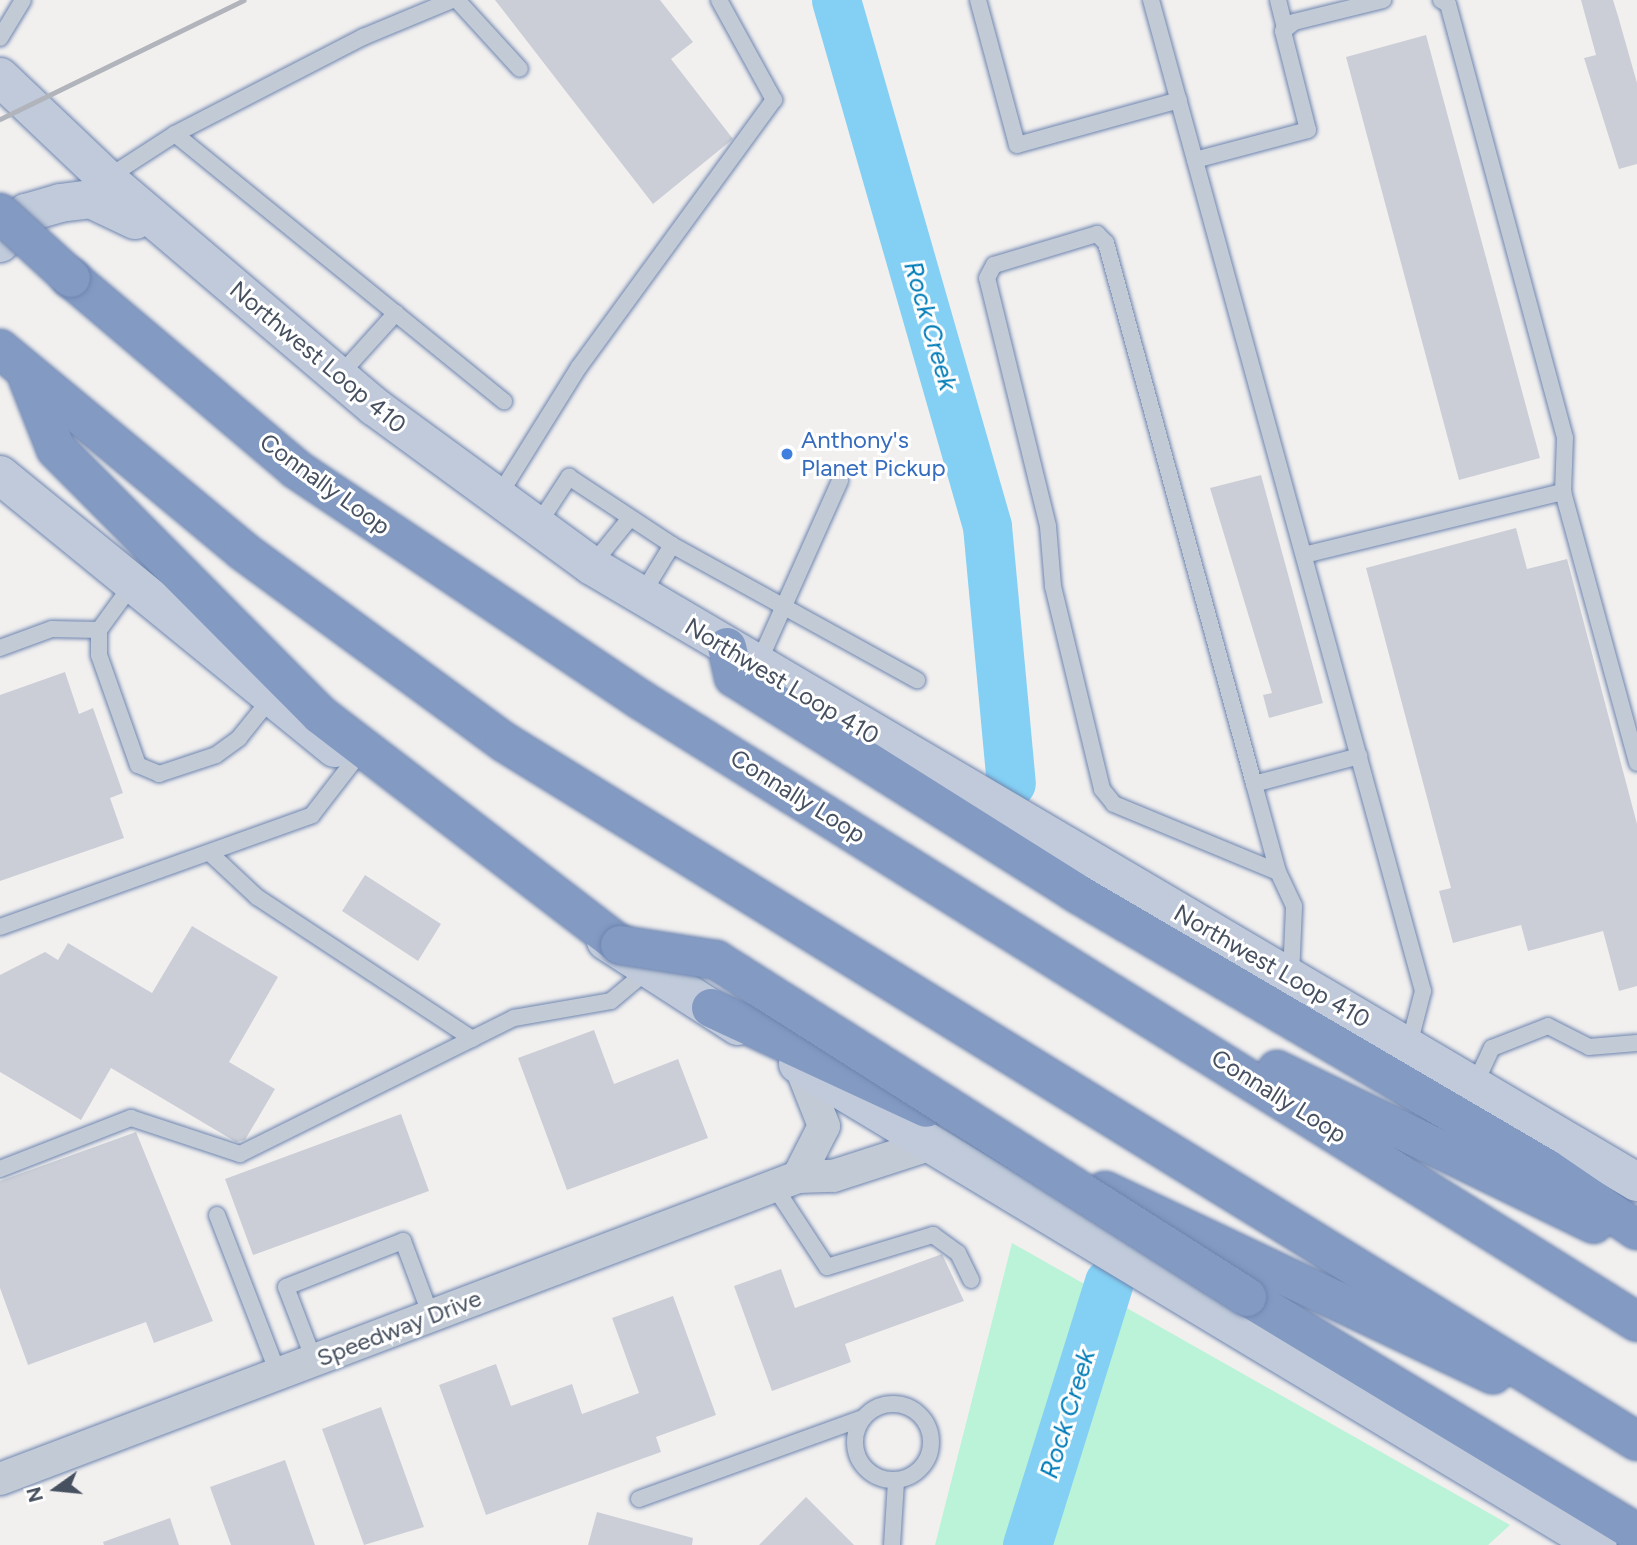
<!DOCTYPE html>
<html>
<head>
<meta charset="utf-8">
<style>
	body { margin:0 }
	#map { position:relative; width:1637px; height:1545px; overflow:hidden; background:#f2f0ef; font-family:Figtree,sans-serif }
	div>[style] { position:absolute }
	.green>* { inset:0; background:#baf3d7 }
	.river>* { height:49px; margin:-24.5px; padding:0 24.5px; transform-origin:24.5px; border-radius:24.5px; background:#84d0f4 }
	.building>* { inset:0; background:#cbced6 }
	.roads { filter:drop-shadow(0 0 2px #6e85af) drop-shadow(0 0 2px #6e85af) }
	.lane>* { height:16px; margin:-8px; padding:0 8px; transform-origin:8px; border-radius:8px; background:#c2cad6 }
	.lane>.ring { margin:-8px; padding:0; box-sizing:content-box; background:none; border:16px solid #c2cad6; border-radius:50% }
	.street>* { height:32px; margin:-16px; padding:0 16px; transform-origin:16px; border-radius:16px; background:#c2cad6 }
	.secondary>* { height:38px; margin:-19px; padding:0 19px; transform-origin:19px; border-radius:19px; background:#c0cada }
	.highway>* { height:38px; margin:-19px; padding:0 19px; transform-origin:19px; border-radius:19px; background:#839ac3 }
	.rail>* { height:5px; margin:-2.5px; padding:0 2.5px; transform-origin:2.5px; border-radius:2.5px; background:#b1b4bb }
	.bridges { filter:drop-shadow(0 0 2px #6e85af) drop-shadow(0 0 2px #6e85af) }
	.highway-bridge>* { height:38px; margin:-19px; padding:0 19px; transform-origin:19px; border-radius:19px; background:#839ac3 }
	.dots>* { width:19px; height:19px; translate:-50% -50%; box-sizing:border-box; border:4px solid #fff; border-radius:50% }
	span { translate:-50% -50%; white-space:nowrap; text-align:center; line-height:1.15; -webkit-text-stroke:6px #fff; paint-order:stroke }
	.street-label { font-size:24px; color:#46505f }
	.shop-label { font-size:24px; color:#366cbe }
	.left { translate:0 -50%; text-align:left }
	.water-label { font-size:26px; color:#007cb8; font-style:italic }
	.north { position:absolute; left:21px; top:1454px; width:70px; height:70px; -webkit-text-stroke:5px #fff; paint-order:stroke; rotate:255deg; font-size:19px; font-weight:700; line-height:28px; text-align:center; color:#46505f }
	.north::after { content:''; display:block; margin:auto; width:24px; height:32px; background:#46505f; clip-path:polygon(50% 0,100% 100%,50% 72%,0 100%) }
</style>
</head>
<body>
<div id="map">
	<div class="green">
		<div style="clip-path:polygon(1012px 1243px,1510px 1525px,1488px 1545px,935px 1545px)"></div>
	</div>
	<div class="river">
		<div style="left:836px;top:0;width:547px;rotate:73.98deg"></div>
		<div style="left:987px;top:526px;width:258px;rotate:84.7deg"></div>
		<div style="left:1027px;top:1545px;width:275px;rotate:-72.7deg"></div>
	</div>
	<div class="building">
		<div style="clip-path:polygon(495px 0,660px 0,693px 42px,671px 59px,733px 139px,653px 204px)"></div>
		<div style="clip-path:polygon(1581px 0,1613px 0,1618px 16px,1637px 83px,1637px 164px,1619px 169px,1584px 58px,1596px 55px)"></div>
		<div style="clip-path:polygon(1426px 35px,1540px 458px,1459px 480px,1346px 57px)"></div>
		<div style="clip-path:polygon(1261px 475px,1323px 703px,1269px 718px,1263px 695px,1272px 693px,1210px 488px)"></div>
		<div style="clip-path:polygon(1516px 528px,1527px 569px,1567px 559px,1637px 824px,1637px 986px,1619px 991px,1603px 931px,1528px 951px,1521px 925px,1453px 943px,1439px 891px,1451px 888px,1366px 568px)"></div>
		<div style="clip-path:polygon(65px 672px,79px 714px,93px 708px,123px 793px,110px 798px,124px 838px,0 881px,0 695px)"></div>
		<div style="clip-path:polygon(365px 875px,441px 924px,418px 961px,342px 911px)"></div>
		<div style="clip-path:polygon(192px 926px,278px 977px,229px 1062px,275px 1089px,245px 1140px,236px 1142px,111px 1068px,81px 1120px,0 1072px,0 975px,45px 952px,58px 960px,68px 943px,152px 993px)"></div>
		<div style="clip-path:polygon(594px 1030px,614px 1084px,678px 1059px,708px 1138px,567px 1190px,518px 1058px)"></div>
		<div style="clip-path:polygon(401px 1114px,429px 1191px,253px 1255px,225px 1179px)"></div>
		<div style="clip-path:polygon(136px 1132px,213px 1321px,154px 1343px,146px 1322px,28px 1365px,0 1288px,0 1181px)"></div>
		<div style="clip-path:polygon(942px 1254px,964px 1301px,845px 1344px,851px 1362px,772px 1391px,734px 1286px,781px 1269px,795px 1308px)"></div>
		<div style="clip-path:polygon(673px 1296px,716px 1415px,656px 1437px,661px 1452px,486px 1515px,439px 1385px,496px 1364px,511px 1406px,572px 1384px,582px 1414px,639px 1393px,612px 1318px)"></div>
		<div style="clip-path:polygon(381px 1407px,424px 1527px,364px 1545px,322px 1429px)"></div>
		<div style="clip-path:polygon(285px 1460px,315px 1545px,231px 1545px,210px 1487px)"></div>
		<div style="clip-path:polygon(806px 1497px,854px 1545px,759px 1545px)"></div>
		<div style="clip-path:polygon(597px 1512px,693px 1538px,692px 1545px,588px 1545px)"></div>
		<div style="clip-path:polygon(170px 1518px,179px 1545px,104px 1545px,103px 1542px)"></div>
	</div>
	<div class="roads">
		<div class="lane">
			<div style="left:457px;top:0;width:93px;rotate:47.6deg"></div>
			<div style="left:978px;top:0;width:150px;rotate:74.9deg"></div>
			<div style="left:1017px;top:145px;width:168px;rotate:-15.5deg"></div>
			<div style="left:1151px;top:0;width:1028px;rotate:74.65deg"></div>
			<div style="left:1423px;top:991px;width:56px;rotate:104.5deg"></div>
			<div style="left:1278px;top:0;width:30px;rotate:76deg"></div>
			<div style="left:1441px;top:0;width:8px;rotate:30deg"></div>
			<div style="left:1448px;top:4px;width:449px;rotate:74.9deg"></div>
			<div style="left:1565px;top:438px;width:54px;rotate:92.1deg"></div>
			<div style="left:0;top:38px;width:44px;rotate:-58.8deg"></div>
			<div style="left:175px;top:134px;width:424px;rotate:39.1deg"></div>
			<div style="left:1195px;top:160px;width:117px;rotate:-14.9deg"></div>
			<div style="left:1308px;top:130px;width:102px;rotate:-104.2deg"></div>
			<div style="left:1283px;top:31px;width:14px;rotate:-39deg"></div>
			<div style="left:1294px;top:22px;width:92px;rotate:-13.9deg"></div>
			<div style="left:107px;top:178px;width:81px;rotate:-32.9deg"></div>
			<div style="left:175px;top:134px;width:212px;rotate:-27.3deg"></div>
			<div style="left:363px;top:37px;width:96px;rotate:-22.6deg"></div>
			<div style="left:339px;top:376px;width:85px;rotate:-47.9deg"></div>
			<div style="left:498px;top:497px;width:153px;rotate:-58.1deg"></div>
			<div style="left:579px;top:367px;width:331px;rotate:-53.9deg"></div>
			<div style="left:774px;top:100px;width:114px;rotate:-118.8deg"></div>
			<div style="left:537px;top:526px;width:59px;rotate:-56.9deg"></div>
			<div style="left:569px;top:477px;width:123px;rotate:33.4deg"></div>
			<div style="left:672px;top:545px;width:280px;rotate:28.9deg"></div>
			<div style="left:1304px;top:555px;width:267px;rotate:-13.7deg"></div>
			<div style="left:1563px;top:492px;width:281px;rotate:74.7deg"></div>
			<div style="left:592px;top:565px;width:60px;rotate:-51deg"></div>
			<div style="left:134px;top:582px;width:59px;rotate:126.1deg"></div>
			<div style="left:99px;top:630px;width:25px;rotate:90deg"></div>
			<div style="left:99px;top:655px;width:117px;rotate:70.5deg"></div>
			<div style="left:138px;top:765px;width:23px;rotate:23deg"></div>
			<div style="left:159px;top:774px;width:60px;rotate:-18.4deg"></div>
			<div style="left:216px;top:755px;width:29px;rotate:-36deg"></div>
			<div style="left:239px;top:738px;width:53px;rotate:-51.2deg"></div>
			<div style="left:641px;top:596px;width:60px;rotate:-58.7deg"></div>
			<div style="left:0;top:648px;width:55px;rotate:-20.1deg"></div>
			<div style="left:52px;top:629px;width:47px;rotate:1.2deg"></div>
			<div style="left:758px;top:664px;width:201px;rotate:-65.9deg"></div>
			<div style="left:1254px;top:784px;width:91px;rotate:74.7deg"></div>
			<div style="left:211px;top:854px;width:63px;rotate:43.1deg"></div>
			<div style="left:257px;top:897px;width:258px;rotate:33.4deg"></div>
			<div style="left:0;top:927px;width:331px;rotate:-19.7deg"></div>
			<div style="left:312px;top:815px;width:67px;rotate:-52.3deg"></div>
			<div style="left:1291px;top:976px;width:70px;rotate:-87.5deg"></div>
			<div style="left:1294px;top:906px;width:38px;rotate:-115deg"></div>
			<div style="left:1278px;top:872px;width:178px;rotate:-157.5deg"></div>
			<div style="left:1114px;top:804px;width:19px;rotate:-129deg"></div>
			<div style="left:1102px;top:789px;width:209px;rotate:-103.6deg"></div>
			<div style="left:1053px;top:586px;width:60px;rotate:-94.8deg"></div>
			<div style="left:1048px;top:526px;width:255px;rotate:-103.8deg"></div>
			<div style="left:987px;top:278px;width:15px;rotate:-62deg"></div>
			<div style="left:994px;top:265px;width:108px;rotate:-16.8deg"></div>
			<div style="left:1097px;top:234px;width:13px;rotate:45deg"></div>
			<div style="left:1106px;top:243px;width:561px;rotate:74.7deg"></div>
			<div style="left:1254px;top:784px;width:109px;rotate:-14.9deg"></div>
			<div style="left:1475px;top:1084px;width:40px;rotate:-65deg"></div>
			<div style="left:1492px;top:1048px;width:60px;rotate:-21.4deg"></div>
			<div style="left:1548px;top:1026px;width:46px;rotate:27.1deg"></div>
			<div style="left:1589px;top:1047px;width:48px;rotate:-4.8deg"></div>
			<div style="left:0;top:1169px;width:141px;rotate:-21.3deg"></div>
			<div style="left:131px;top:1118px;width:115px;rotate:18.3deg"></div>
			<div style="left:240px;top:1154px;width:306px;rotate:-26.4deg"></div>
			<div style="left:514px;top:1018px;width:98px;rotate:-9.9deg"></div>
			<div style="left:611px;top:1001px;width:48px;rotate:-40deg"></div>
			<div style="left:774px;top:1186px;width:97px;rotate:56.8deg"></div>
			<div style="left:827px;top:1267px;width:111px;rotate:-16.8deg"></div>
			<div style="left:933px;top:1235px;width:31px;rotate:36deg"></div>
			<div style="left:958px;top:1253px;width:30px;rotate:64deg"></div>
			<div style="left:217px;top:1215px;width:169px;rotate:68.9deg"></div>
			<div style="left:314px;top:1360px;width:78px;rotate:-111deg"></div>
			<div style="left:286px;top:1287px;width:126px;rotate:-21.5deg"></div>
			<div style="left:403px;top:1241px;width:80px;rotate:69.5deg"></div>
			<div class="ring" style="left:855px;top:1404px;width:60px;height:60px"></div>
			<div style="left:639px;top:1499px;width:238px;rotate:-19.9deg"></div>
			<div style="left:892px;top:1545px;width:64px;rotate:-86.4deg"></div>
		</div>
		<div class="street">
			<div style="left:798px;top:1177px;width:57px;rotate:-63deg"></div>
			<div style="left:824px;top:1126px;width:66px;rotate:-111.5deg"></div>
			<div style="left:0;top:1479px;width:853px;rotate:-20.73deg"></div>
			<div style="left:798px;top:1177px;width:35px;rotate:-2deg"></div>
			<div style="left:833px;top:1176px;width:104px;rotate:-17.9deg"></div>
		</div>
		<div class="secondary">
			<div style="left:0;top:77px;width:148px;rotate:43.6deg"></div>
			<div style="left:107px;top:179px;width:352px;rotate:40.4deg"></div>
			<div style="left:375px;top:407px;width:269px;rotate:36.2deg"></div>
			<div style="left:592px;top:566px;width:1213px;rotate:30.52deg"></div>
			<div style="left:0;top:243px;width:40px;rotate:-49deg"></div>
			<div style="left:26px;top:213px;width:35px;rotate:-16deg"></div>
			<div style="left:60px;top:203px;width:31px;rotate:-7deg"></div>
			<div style="left:91px;top:199px;width:49px;rotate:25.5deg"></div>
			<div style="left:0;top:475px;width:432px;rotate:39.2deg"></div>
			<div style="left:606px;top:941px;width:157px;rotate:32.8deg"></div>
			<div style="left:798px;top:1064px;width:933px;rotate:31.02deg"></div>
		</div>
		<div class="highway">
			<div style="left:71px;top:278px;width:295px;rotate:40.3deg"></div>
			<div style="left:296px;top:469px;width:415px;rotate:33.8deg"></div>
			<div style="left:641px;top:700px;width:1174px;rotate:31.98deg"></div>
			<div style="left:0;top:349px;width:316px;rotate:39.7deg"></div>
			<div style="left:243px;top:551px;width:323px;rotate:36.2deg"></div>
			<div style="left:504px;top:742px;width:1331px;rotate:31.67deg"></div>
			<div style="left:28px;top:378px;width:76px;rotate:68.5deg"></div>
			<div style="left:56px;top:449px;width:375px;rotate:45.2deg"></div>
			<div style="left:320px;top:715px;width:378px;rotate:37.5deg"></div>
			<div style="left:727px;top:647px;width:31px;rotate:77deg"></div>
			<div style="left:734px;top:677px;width:403px;rotate:32.2deg"></div>
			<div style="left:1075px;top:892px;width:546px;rotate:30.37deg"></div>
			<div style="left:1546px;top:1168px;width:110px;rotate:34.3deg"></div>
			<div style="left:711px;top:1008px;width:237px;rotate:24.9deg"></div>
			<div style="left:1277px;top:1070px;width:352px;rotate:25.9deg"></div>
			<div style="left:1105px;top:1191px;width:429px;rotate:25.3deg"></div>
			<div style="left:1247px;top:1297px;width:456px;rotate:31.2deg"></div>
		</div>
	</div>
	<div class="rail">
		<div style="left:0;top:119px;width:271px;rotate:-26deg"></div>
	</div>
	<div class="bridges">
		<div class="highway-bridge">
			<div style="left:0;top:213px;width:96px;rotate:42.5deg"></div>
			<div style="left:620px;top:945px;width:97px;rotate:8.9deg"></div>
			<div style="left:716px;top:960px;width:629px;rotate:32.4deg"></div>
		</div>
	</div>
	<div class="dots">
		<div style="left:787px;top:454px;background:#3f7fe0"></div>
	</div>
	<div class="street-label">
		<span style="left:318px;top:357px;rotate:40deg">Northwest Loop 410</span>
		<span style="left:325px;top:484px;rotate:36deg">Connally Loop</span>
		<span style="left:782px;top:681px;rotate:31deg">Northwest Loop 410</span>
		<span style="left:798px;top:796px;rotate:32deg">Connally Loop</span>
		<span style="left:1272px;top:966px;rotate:30deg">Northwest Loop 410</span>
		<span style="left:1279px;top:1096px;rotate:32deg">Connally Loop</span>
		<span style="left:399px;top:1328px;rotate:-21deg">Speedway Drive</span>
	</div>
	<div class="shop-label">
		<span class="left" style="left:801px;top:454px">Anthony's<br>Planet Pickup</span>
	</div>
	<div class="water-label">
		<span style="left:930px;top:326px;rotate:74deg">Rock Creek</span>
		<span style="left:1068px;top:1414px;rotate:-73deg">Rock Creek</span>
	</div>
	<div class="north">N</div>
</div>
</body>
</html>
